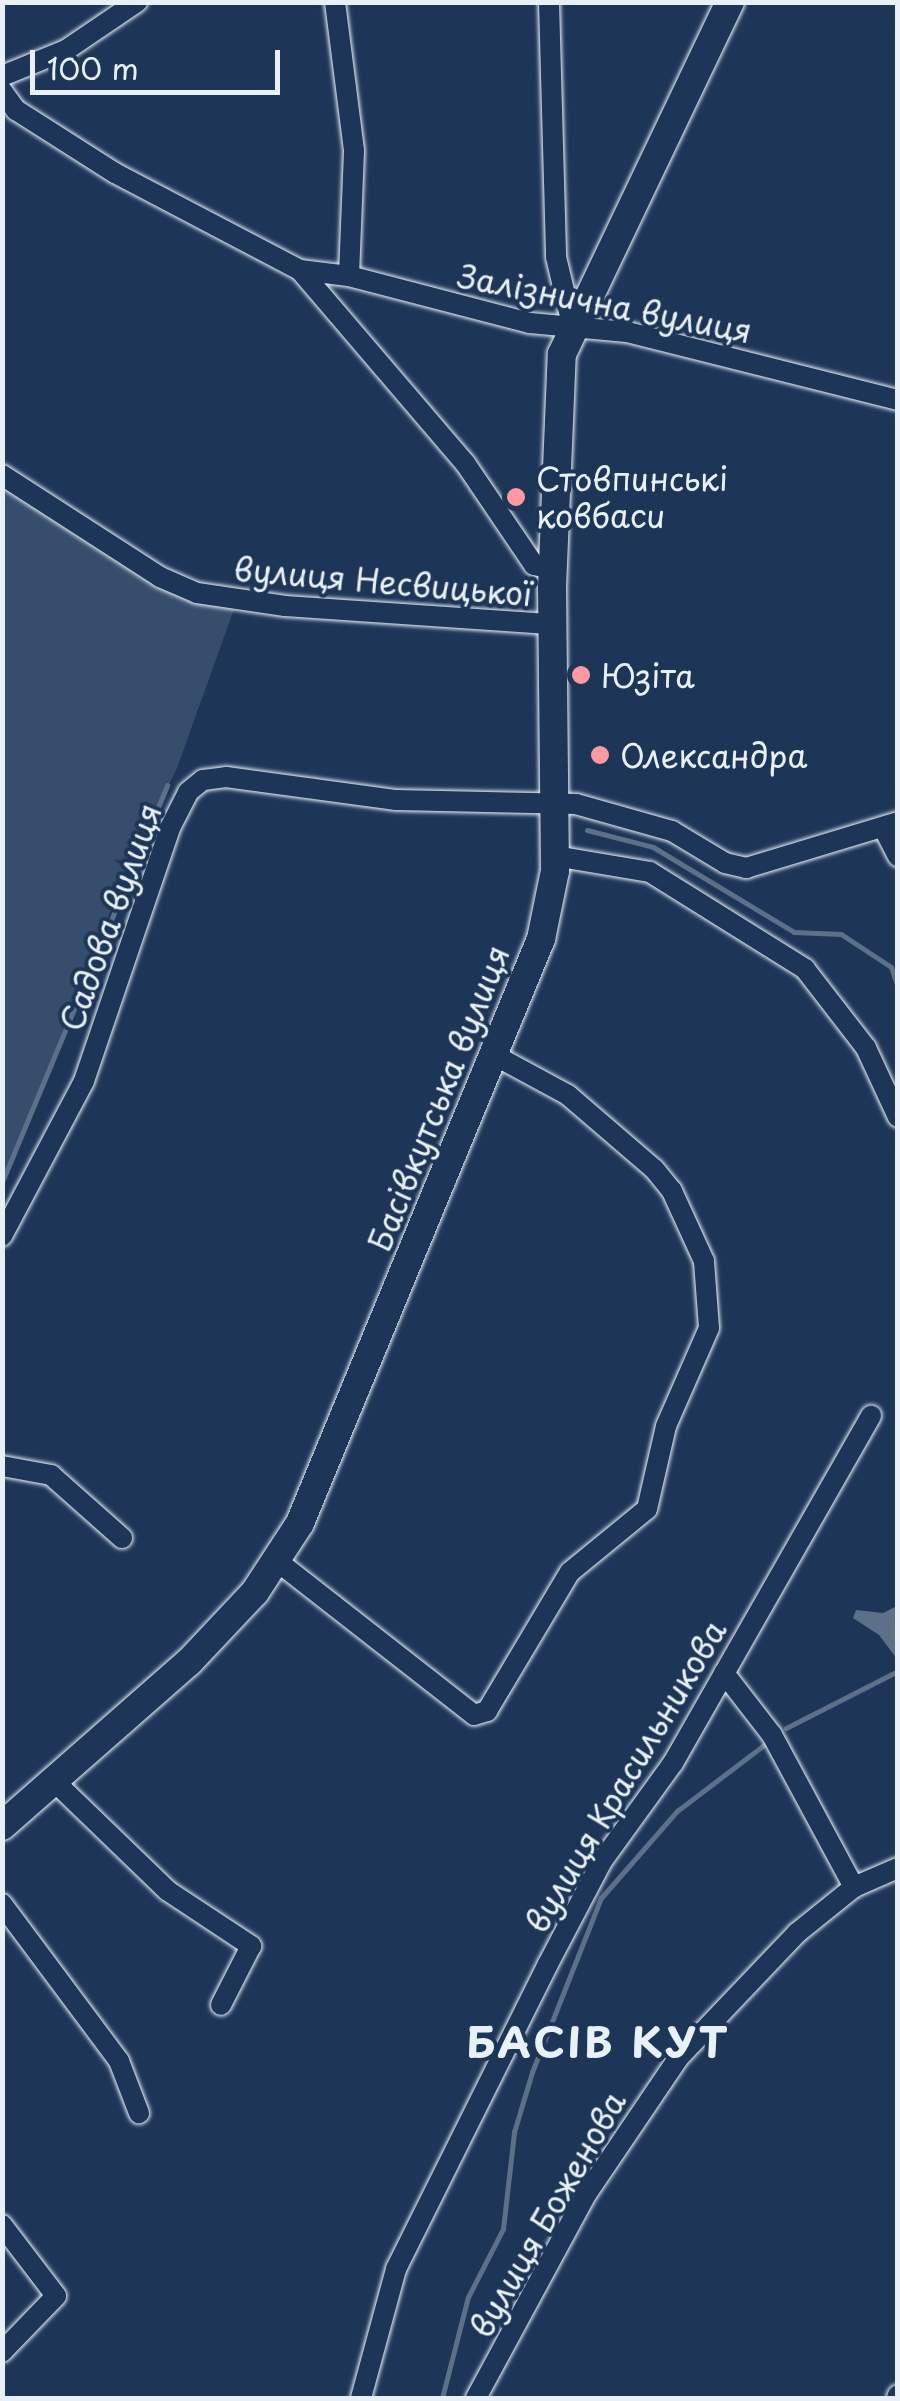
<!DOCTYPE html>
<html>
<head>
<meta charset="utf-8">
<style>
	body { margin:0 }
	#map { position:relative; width:900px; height:2401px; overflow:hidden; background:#1d3557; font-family:"Playpen Sans",sans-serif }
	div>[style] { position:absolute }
	.green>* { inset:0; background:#374d6c }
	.water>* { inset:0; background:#5d7089 }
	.stream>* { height:5px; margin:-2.5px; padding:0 2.5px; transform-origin:2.5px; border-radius:2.5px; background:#5d7089 }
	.roads { filter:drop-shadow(0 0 2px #e8f1f8) drop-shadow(0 0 2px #e8f1f8) }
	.minor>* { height:20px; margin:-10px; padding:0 10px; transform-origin:10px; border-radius:10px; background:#1d3557 }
	.major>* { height:28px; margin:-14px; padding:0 14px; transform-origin:14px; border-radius:14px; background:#1d3557 }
	.dots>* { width:28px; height:28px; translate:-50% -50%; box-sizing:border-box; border:5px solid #1d3557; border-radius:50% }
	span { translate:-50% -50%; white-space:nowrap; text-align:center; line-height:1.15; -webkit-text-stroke:8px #1d3557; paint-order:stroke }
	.street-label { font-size:32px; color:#e8f1f8 }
	.poi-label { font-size:32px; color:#e8f1f8 }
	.left { translate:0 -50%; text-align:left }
	.district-label { font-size:42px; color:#e8f1f8; font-weight:700; letter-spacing:2.5px }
	.frame { position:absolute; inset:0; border:5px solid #e8f1f8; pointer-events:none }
	.scale { position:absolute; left:30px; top:50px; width:250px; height:45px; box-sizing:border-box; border:5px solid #e8f1f8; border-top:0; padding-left:12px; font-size:30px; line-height:35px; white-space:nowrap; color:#e8f1f8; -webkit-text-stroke:8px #1d3557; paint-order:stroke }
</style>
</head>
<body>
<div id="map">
	<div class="green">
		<div style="clip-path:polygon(3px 475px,160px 577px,237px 601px,177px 768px,128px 867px,3px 1182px)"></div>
	</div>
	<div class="water">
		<div style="clip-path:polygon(897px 1606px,897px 1659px,879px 1635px,853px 1618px,856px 1610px,883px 1613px)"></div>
	</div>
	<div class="stream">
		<div style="left:587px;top:830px;width:68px;rotate:14.4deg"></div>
		<div style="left:653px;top:847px;width:165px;rotate:31.1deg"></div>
		<div style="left:794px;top:932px;width:47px;rotate:2.4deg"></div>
		<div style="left:841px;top:934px;width:60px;rotate:33.4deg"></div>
		<div style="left:891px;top:967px;width:21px;rotate:71deg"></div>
		<div style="left:2px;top:1182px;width:430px;rotate:-67.4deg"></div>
		<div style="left:786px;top:1728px;width:126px;rotate:-27deg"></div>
		<div style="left:442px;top:2398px;width:104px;rotate:-75.6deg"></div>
		<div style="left:468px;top:2297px;width:76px;rotate:-62.8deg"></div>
		<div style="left:503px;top:2229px;width:98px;rotate:-83.5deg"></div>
		<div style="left:514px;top:2132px;width:63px;rotate:-73.3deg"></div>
		<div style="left:532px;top:2072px;width:187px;rotate:-68.4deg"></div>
		<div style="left:601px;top:1898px;width:116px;rotate:-48.9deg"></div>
		<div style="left:677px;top:1811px;width:109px;rotate:-37.2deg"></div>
	</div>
	<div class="roads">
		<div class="minor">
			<div style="left:335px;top:2px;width:150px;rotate:82.7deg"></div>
			<div style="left:354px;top:151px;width:125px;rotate:92.3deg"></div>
			<div style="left:549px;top:2px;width:255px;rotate:88.4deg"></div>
			<div style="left:556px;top:257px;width:69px;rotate:76.6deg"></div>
			<div style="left:2px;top:76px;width:69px;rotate:-22.1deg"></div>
			<div style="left:66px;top:50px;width:86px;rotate:-34.1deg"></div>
			<div style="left:2px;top:91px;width:24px;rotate:54deg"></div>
			<div style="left:16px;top:110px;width:117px;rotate:32.5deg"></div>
			<div style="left:115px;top:173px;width:209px;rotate:27.7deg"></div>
			<div style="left:300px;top:270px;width:49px;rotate:7deg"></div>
			<div style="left:349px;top:276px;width:187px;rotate:14.6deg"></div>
			<div style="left:530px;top:323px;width:97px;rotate:5.3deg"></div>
			<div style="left:627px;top:332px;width:279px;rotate:14.1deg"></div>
			<div style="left:300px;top:270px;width:254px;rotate:49.5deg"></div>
			<div style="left:465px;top:463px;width:123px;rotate:55.9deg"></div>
			<div style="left:534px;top:565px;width:19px;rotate:12deg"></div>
			<div style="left:2px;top:475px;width:188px;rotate:32.8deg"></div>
			<div style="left:160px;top:577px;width:40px;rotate:23.4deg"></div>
			<div style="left:197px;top:593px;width:89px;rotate:8.4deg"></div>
			<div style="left:285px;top:606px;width:268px;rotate:3.9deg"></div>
			<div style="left:883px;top:827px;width:33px;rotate:63deg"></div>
			<div style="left:555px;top:856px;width:96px;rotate:9.6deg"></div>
			<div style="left:650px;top:872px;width:183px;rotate:32deg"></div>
			<div style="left:805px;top:969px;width:100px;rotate:52.3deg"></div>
			<div style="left:866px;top:1048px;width:76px;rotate:65.1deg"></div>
			<div style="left:2px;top:1236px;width:175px;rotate:-62.1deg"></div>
			<div style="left:84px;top:1081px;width:269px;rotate:-71.2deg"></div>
			<div style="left:171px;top:826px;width:38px;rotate:-63deg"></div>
			<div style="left:188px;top:792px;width:19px;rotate:-39deg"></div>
			<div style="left:203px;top:780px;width:23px;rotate:-7deg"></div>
			<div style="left:226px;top:777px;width:172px;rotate:7.7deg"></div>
			<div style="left:396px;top:800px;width:180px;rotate:1.3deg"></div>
			<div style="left:576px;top:804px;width:100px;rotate:15.7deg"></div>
			<div style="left:672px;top:831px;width:62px;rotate:31.1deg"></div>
			<div style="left:725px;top:863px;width:22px;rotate:13deg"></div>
			<div style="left:746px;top:868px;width:159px;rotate:-16.8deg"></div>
			<div style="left:2px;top:1466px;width:50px;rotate:10.4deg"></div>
			<div style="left:51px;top:1475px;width:95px;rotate:41.6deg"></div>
			<div style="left:277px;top:1561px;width:250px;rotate:38deg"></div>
			<div style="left:474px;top:1715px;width:14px;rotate:-17deg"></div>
			<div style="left:487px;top:1711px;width:162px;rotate:-59.2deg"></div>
			<div style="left:570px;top:1572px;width:99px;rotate:-39.3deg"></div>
			<div style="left:647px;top:1509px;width:85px;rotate:-77.1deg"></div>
			<div style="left:666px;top:1426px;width:107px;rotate:-66.3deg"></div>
			<div style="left:709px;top:1328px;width:67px;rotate:-94.3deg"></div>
			<div style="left:704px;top:1261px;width:77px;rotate:-114.6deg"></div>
			<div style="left:672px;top:1191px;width:28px;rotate:-129deg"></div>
			<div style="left:654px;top:1169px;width:113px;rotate:-139.3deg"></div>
			<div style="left:568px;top:1095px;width:84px;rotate:-151.6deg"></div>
			<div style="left:724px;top:1673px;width:78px;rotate:52.3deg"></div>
			<div style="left:772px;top:1735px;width:173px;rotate:61.7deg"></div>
			<div style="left:54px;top:1781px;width:158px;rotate:44deg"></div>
			<div style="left:168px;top:1891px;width:100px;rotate:33.5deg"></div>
			<div style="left:251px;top:1946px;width:66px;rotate:117deg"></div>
			<div style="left:2px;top:1904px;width:196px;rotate:53.3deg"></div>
			<div style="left:119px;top:2061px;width:56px;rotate:69deg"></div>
			<div style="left:2px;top:2225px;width:89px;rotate:52.7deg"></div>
			<div style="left:56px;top:2296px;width:78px;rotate:134deg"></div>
			<div style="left:361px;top:2398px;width:134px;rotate:-74.8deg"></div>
			<div style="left:396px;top:2269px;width:341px;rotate:-63.5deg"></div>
			<div style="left:548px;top:1964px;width:116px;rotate:-62.3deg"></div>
			<div style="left:602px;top:1861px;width:121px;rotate:-54.1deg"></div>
			<div style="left:673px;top:1763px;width:400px;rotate:-60.3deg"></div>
			<div style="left:476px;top:2398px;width:233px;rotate:-61.6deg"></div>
			<div style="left:587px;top:2193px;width:164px;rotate:-55.9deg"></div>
			<div style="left:679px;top:2057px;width:171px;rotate:-46.4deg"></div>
			<div style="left:797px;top:1933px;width:73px;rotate:-38.9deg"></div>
			<div style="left:854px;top:1887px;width:48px;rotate:-23.4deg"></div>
			<div style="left:897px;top:2398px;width:3px;rotate:-72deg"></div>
		</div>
		<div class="major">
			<div style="left:2px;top:1826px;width:249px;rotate:-41.3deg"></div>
			<div style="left:189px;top:1662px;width:96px;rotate:-46.7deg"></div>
			<div style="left:255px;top:1592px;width:82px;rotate:-56.9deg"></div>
			<div style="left:300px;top:1523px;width:632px;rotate:-67.58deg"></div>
			<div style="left:541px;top:939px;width:69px;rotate:-78.4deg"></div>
			<div style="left:555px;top:871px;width:283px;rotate:-90.6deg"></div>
			<div style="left:552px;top:588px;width:234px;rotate:-87.6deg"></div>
			<div style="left:562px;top:354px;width:390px;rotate:-64.5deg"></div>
		</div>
	</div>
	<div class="dots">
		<div style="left:516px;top:497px;background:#ff9aa2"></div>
		<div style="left:581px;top:675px;background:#ff9aa2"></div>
		<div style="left:600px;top:755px;background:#ff9aa2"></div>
	</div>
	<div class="street-label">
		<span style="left:605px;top:303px;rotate:11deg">Залізнична вулиця</span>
		<span style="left:383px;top:581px;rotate:5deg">вулиця Несвицької</span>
		<span style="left:110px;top:917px;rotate:-70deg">Садова вулиця</span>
		<span style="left:438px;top:1098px;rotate:-68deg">Басівкутська вулиця</span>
		<span style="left:625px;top:1776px;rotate:-59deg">вулиця Красильникова</span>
		<span style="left:547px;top:2214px;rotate:-60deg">вулиця Боженова</span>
	</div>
	<div class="poi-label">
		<span class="left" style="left:536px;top:497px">Стовпинські<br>ковбаси</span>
		<span class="left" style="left:601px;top:675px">Юзіта</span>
		<span class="left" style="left:620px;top:755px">Олександра</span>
	</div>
	<div class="district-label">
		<span style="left:598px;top:2041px">БАСІВ КУТ</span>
	</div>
	<div class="frame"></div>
	<div class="scale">100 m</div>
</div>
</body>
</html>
